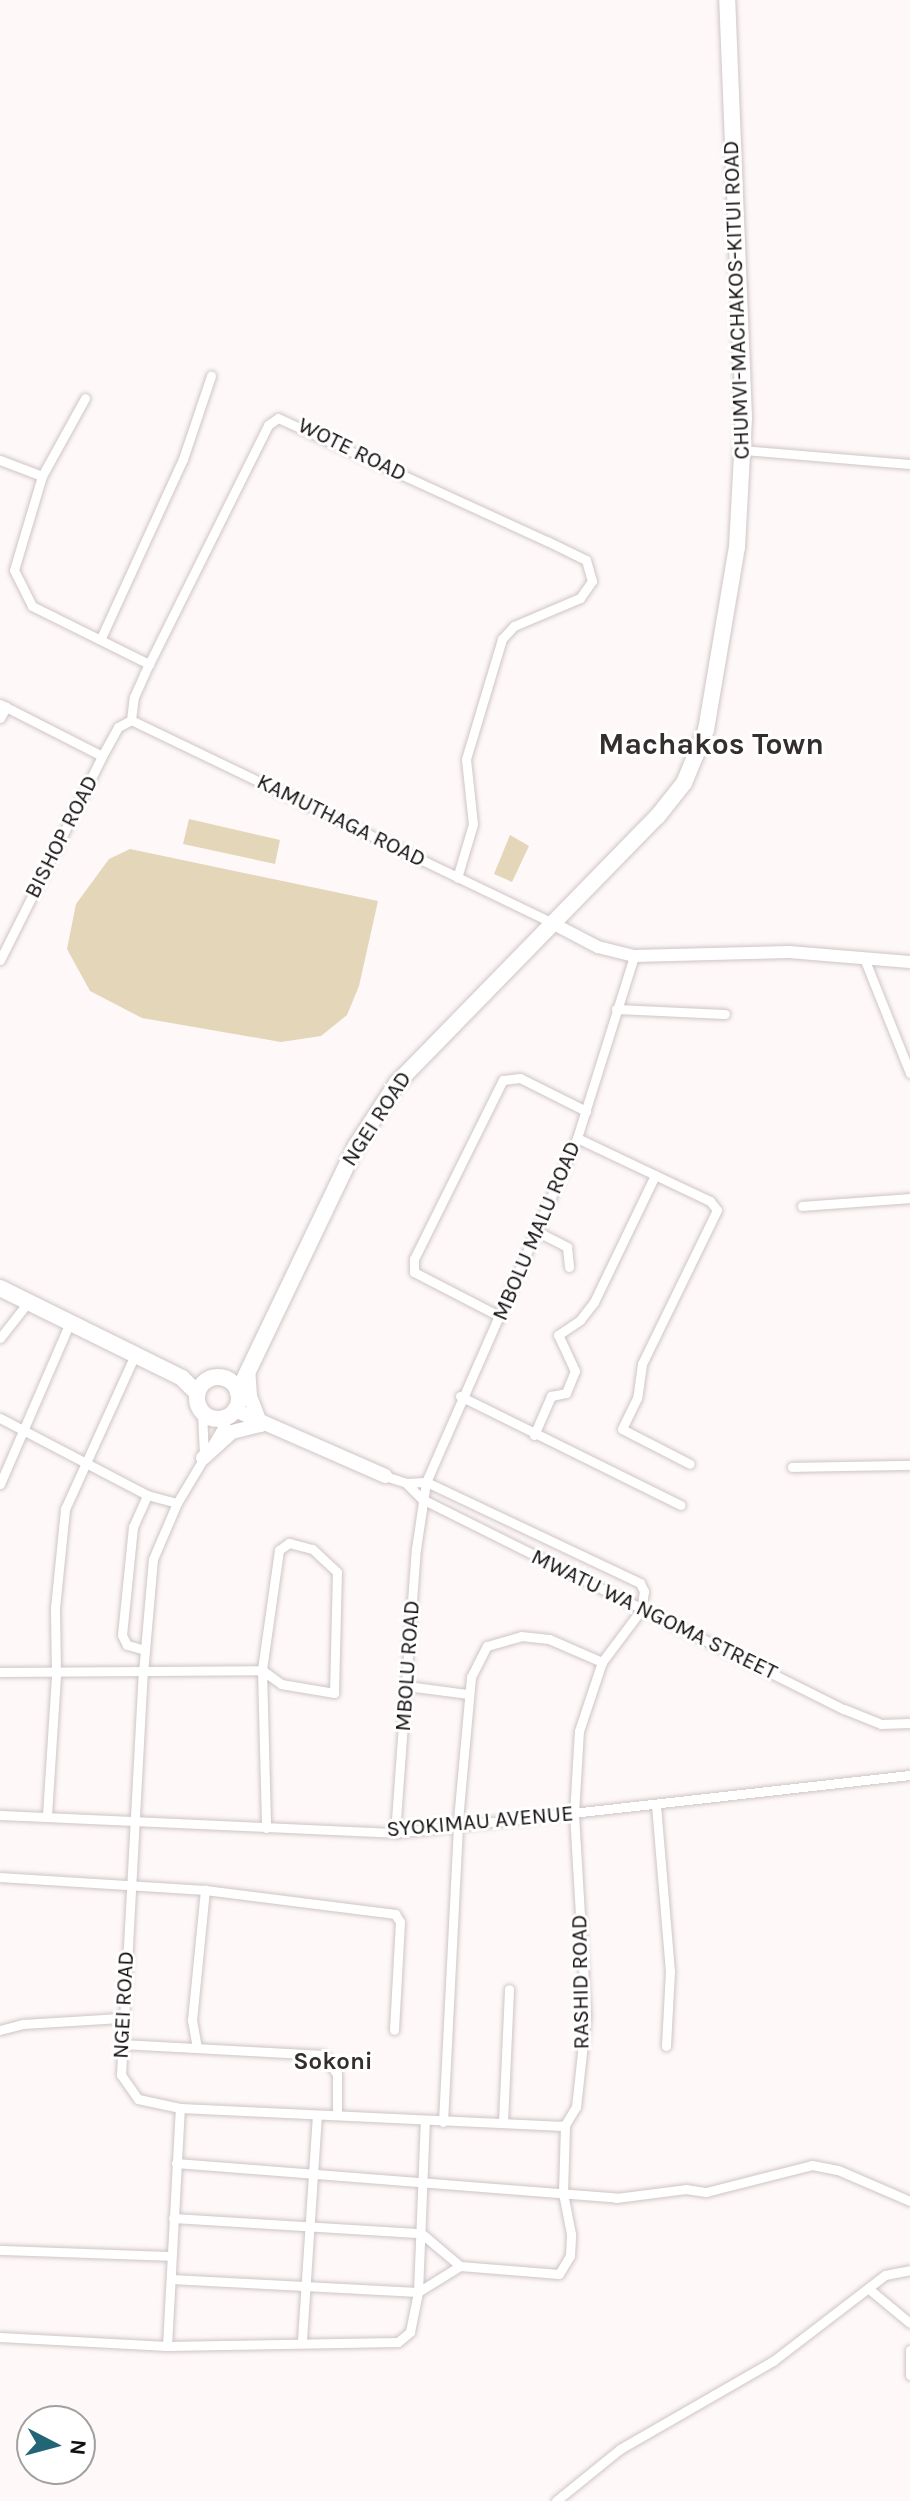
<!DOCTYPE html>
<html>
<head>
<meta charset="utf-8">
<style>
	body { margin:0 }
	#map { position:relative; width:910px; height:2501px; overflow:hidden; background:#fef8f8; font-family:Karla,sans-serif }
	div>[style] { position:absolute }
	.green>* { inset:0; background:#e3d6b9 }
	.roads { filter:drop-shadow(0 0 2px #cfc5c5) drop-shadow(0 0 2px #cfc5c5) }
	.street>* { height:9px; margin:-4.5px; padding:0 4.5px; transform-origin:4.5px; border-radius:4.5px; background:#fff }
	.secondary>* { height:12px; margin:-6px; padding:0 6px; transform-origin:6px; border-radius:6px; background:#fff }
	.primary>* { height:14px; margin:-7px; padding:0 7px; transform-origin:7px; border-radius:7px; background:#fff }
	.highway>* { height:16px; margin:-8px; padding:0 8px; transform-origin:8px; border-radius:8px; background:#fff }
	.highway>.ring { margin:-8px; padding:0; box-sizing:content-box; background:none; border:16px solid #fff; border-radius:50% }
	span { translate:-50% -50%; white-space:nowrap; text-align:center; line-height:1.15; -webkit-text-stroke:6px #fff; paint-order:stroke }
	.street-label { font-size:22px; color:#13100f }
	.neighbourhood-label { font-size:24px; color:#352e2e; font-weight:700 }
	.district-label { font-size:30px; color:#352e2e; font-weight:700 }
	.north { position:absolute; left:16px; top:2405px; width:80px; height:80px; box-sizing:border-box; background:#fff; border:2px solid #a19f9f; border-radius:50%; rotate:96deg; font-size:22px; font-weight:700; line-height:32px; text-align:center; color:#13100f }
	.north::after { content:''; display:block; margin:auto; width:28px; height:36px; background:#216577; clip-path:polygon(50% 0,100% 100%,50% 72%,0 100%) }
</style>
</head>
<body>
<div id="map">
	<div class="green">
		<div style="clip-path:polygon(189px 819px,280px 840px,275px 864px,183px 844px)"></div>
		<div style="clip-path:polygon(510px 835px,529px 846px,512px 882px,494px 874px)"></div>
		<div style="clip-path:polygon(130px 849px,378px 901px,359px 986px,347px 1015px,321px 1036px,281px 1042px,142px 1018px,90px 991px,67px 949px,76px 904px,109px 859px)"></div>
	</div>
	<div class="roads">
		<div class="street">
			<div style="left:743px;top:450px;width:168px;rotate:4.8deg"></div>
			<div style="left:0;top:460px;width:45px;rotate:20.9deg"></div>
			<div style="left:42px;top:476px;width:98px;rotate:106.6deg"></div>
			<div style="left:14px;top:570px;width:40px;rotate:63.4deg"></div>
			<div style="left:32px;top:606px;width:131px;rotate:26.4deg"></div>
			<div style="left:42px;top:476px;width:89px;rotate:-61.1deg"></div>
			<div style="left:101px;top:638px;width:197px;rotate:-65.4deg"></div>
			<div style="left:183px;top:459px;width:88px;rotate:-71.4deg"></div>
			<div style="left:0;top:704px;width:114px;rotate:27deg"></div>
			<div style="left:0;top:718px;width:13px;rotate:-61deg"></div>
			<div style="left:131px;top:720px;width:23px;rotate:-83deg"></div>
			<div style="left:134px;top:697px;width:36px;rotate:-66deg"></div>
			<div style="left:149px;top:664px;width:267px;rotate:-63.5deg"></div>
			<div style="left:268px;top:425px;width:12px;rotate:-35deg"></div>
			<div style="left:278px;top:418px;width:296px;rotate:24.6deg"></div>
			<div style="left:547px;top:541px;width:43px;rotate:26deg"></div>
			<div style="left:586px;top:560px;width:22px;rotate:74deg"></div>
			<div style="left:592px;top:581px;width:21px;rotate:125deg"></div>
			<div style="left:580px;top:598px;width:72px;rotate:157deg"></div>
			<div style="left:514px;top:626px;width:18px;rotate:133deg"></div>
			<div style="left:502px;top:639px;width:125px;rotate:106.7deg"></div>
			<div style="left:466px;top:759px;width:65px;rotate:83.9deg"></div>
			<div style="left:473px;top:824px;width:56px;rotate:106.5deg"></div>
			<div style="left:131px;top:720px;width:467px;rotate:25.7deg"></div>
			<div style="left:864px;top:958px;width:124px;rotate:68.2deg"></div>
			<div style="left:0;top:960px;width:228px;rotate:-63.4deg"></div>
			<div style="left:102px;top:756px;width:33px;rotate:-61deg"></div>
			<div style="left:118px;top:727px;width:15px;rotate:-28deg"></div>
			<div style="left:616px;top:1009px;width:109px;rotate:2.6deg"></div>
			<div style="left:655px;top:1175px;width:61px;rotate:25.3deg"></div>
			<div style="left:710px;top:1201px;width:11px;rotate:52deg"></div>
			<div style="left:717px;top:1210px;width:171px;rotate:116deg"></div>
			<div style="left:642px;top:1364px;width:34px;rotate:98deg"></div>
			<div style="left:637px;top:1398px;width:34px;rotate:116deg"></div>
			<div style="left:622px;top:1429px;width:76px;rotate:27.2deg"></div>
			<div style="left:802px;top:1206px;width:108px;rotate:-4.2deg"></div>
			<div style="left:538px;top:1232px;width:33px;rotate:27deg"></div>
			<div style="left:567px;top:1247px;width:20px;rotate:84deg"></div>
			<div style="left:501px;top:1317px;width:98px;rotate:-152.7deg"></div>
			<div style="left:414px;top:1272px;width:13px;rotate:-90deg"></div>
			<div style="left:414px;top:1259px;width:200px;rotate:-63.6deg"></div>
			<div style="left:503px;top:1080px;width:17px;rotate:-7deg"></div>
			<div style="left:520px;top:1078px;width:74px;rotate:26.6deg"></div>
			<div style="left:0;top:1338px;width:47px;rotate:-51.9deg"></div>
			<div style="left:460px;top:1396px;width:246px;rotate:26.3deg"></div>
			<div style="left:202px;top:1413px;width:41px;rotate:87.2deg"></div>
			<div style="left:0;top:1418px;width:166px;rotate:27.6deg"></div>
			<div style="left:147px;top:1495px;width:31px;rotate:15deg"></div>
			<div style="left:534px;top:1435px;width:43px;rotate:-66.4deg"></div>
			<div style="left:551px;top:1396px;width:15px;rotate:-11deg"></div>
			<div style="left:566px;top:1393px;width:24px;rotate:-68deg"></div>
			<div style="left:575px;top:1371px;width:40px;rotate:-115deg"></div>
			<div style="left:558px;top:1335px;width:27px;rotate:-34deg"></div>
			<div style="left:580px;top:1320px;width:23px;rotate:-52deg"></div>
			<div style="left:594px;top:1302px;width:141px;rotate:-64.3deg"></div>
			<div style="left:655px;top:1175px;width:86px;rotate:-154.6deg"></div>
			<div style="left:792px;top:1467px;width:118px;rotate:-1deg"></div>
			<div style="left:385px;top:1476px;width:22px;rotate:18deg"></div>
			<div style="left:406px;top:1483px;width:20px;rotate:-3deg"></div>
			<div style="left:406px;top:1483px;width:23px;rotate:45deg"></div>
			<div style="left:422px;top:1499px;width:471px;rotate:26.5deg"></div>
			<div style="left:844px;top:1709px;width:40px;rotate:22deg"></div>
			<div style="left:881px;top:1724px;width:29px;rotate:-2deg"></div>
			<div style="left:0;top:1484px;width:179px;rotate:-66.6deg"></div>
			<div style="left:145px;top:1650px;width:19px;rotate:-164deg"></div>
			<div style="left:127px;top:1645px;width:11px;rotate:-117deg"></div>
			<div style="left:122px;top:1635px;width:109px;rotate:-84.2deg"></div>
			<div style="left:133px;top:1527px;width:35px;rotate:-66deg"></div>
			<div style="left:0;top:1672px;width:262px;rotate:-0.4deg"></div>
			<div style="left:262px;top:1670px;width:24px;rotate:36deg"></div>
			<div style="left:281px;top:1684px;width:54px;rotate:9.6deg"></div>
			<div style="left:334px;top:1693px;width:121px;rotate:-88.6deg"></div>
			<div style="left:337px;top:1572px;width:34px;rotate:-137deg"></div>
			<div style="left:312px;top:1549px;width:24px;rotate:-165deg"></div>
			<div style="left:289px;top:1543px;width:12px;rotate:145deg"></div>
			<div style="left:279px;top:1550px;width:121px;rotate:98.1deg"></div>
			<div style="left:262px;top:1670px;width:158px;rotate:88.5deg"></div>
			<div style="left:407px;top:1686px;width:62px;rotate:7.5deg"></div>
			<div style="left:656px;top:1805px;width:167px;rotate:85.2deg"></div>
			<div style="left:670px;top:1971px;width:75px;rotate:93.1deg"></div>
			<div style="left:0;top:1815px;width:395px;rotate:2.6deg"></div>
			<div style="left:395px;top:1833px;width:518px;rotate:-6.43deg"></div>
			<div style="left:47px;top:1815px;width:140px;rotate:-86.3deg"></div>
			<div style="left:56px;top:1675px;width:67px;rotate:-90.9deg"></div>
			<div style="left:55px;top:1608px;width:100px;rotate:-84.2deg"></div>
			<div style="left:65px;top:1509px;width:167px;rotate:-65.6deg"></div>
			<div style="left:395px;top:1833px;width:285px;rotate:-85.8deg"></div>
			<div style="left:416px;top:1549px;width:68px;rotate:-81.5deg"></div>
			<div style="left:426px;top:1482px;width:376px;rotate:-66.3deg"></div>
			<div style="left:577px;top:1138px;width:191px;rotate:-72.6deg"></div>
			<div style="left:0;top:1877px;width:205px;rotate:3.6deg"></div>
			<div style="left:0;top:2030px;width:24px;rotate:-15deg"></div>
			<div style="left:23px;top:2024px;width:97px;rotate:-3.5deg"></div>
			<div style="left:121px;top:2044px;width:203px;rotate:3.1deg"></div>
			<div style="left:324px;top:2055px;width:23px;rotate:56deg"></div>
			<div style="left:337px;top:2074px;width:39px;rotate:90deg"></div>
			<div style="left:197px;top:2048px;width:28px;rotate:-100deg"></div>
			<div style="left:192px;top:2020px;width:131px;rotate:-84.3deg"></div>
			<div style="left:205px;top:1890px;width:192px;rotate:7.2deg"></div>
			<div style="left:395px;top:1914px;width:9px;rotate:58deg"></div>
			<div style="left:400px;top:1922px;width:108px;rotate:93.2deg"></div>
			<div style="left:180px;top:2108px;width:379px;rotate:2.7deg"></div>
			<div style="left:559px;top:2126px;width:6px;rotate:-9deg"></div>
			<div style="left:565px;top:2125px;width:21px;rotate:-59deg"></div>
			<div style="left:576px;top:2107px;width:92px;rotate:-83.7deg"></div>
			<div style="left:586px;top:2016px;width:202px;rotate:-93.4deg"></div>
			<div style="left:574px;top:1814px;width:83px;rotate:-86.6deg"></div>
			<div style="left:579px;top:1731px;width:73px;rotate:-71.6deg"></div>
			<div style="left:602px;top:1662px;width:65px;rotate:-53.1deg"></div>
			<div style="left:641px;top:1610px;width:19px;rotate:-81deg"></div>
			<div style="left:644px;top:1591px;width:9px;rotate:-117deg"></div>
			<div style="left:640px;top:1583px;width:237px;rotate:-154.7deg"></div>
			<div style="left:443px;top:2122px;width:313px;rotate:-87.1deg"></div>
			<div style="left:459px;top:1809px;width:133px;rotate:-84.8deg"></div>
			<div style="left:471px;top:1677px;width:35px;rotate:-63deg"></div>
			<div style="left:487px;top:1646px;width:35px;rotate:-16deg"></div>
			<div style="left:521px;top:1636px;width:28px;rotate:6deg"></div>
			<div style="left:549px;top:1639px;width:58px;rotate:23.5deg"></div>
			<div style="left:503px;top:2122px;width:133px;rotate:-87.4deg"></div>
			<div style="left:176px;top:2163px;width:441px;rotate:4.5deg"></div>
			<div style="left:616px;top:2198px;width:71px;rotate:-7.3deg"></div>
			<div style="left:686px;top:2189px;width:20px;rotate:9deg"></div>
			<div style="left:706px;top:2192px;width:109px;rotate:-14.3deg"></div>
			<div style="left:812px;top:2165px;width:26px;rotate:11deg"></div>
			<div style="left:838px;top:2170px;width:78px;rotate:23.3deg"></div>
			<div style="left:173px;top:2218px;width:248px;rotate:3.5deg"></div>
			<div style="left:421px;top:2233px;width:51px;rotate:40.2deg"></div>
			<div style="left:460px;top:2266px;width:99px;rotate:4.6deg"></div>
			<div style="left:559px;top:2274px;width:21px;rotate:-59deg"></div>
			<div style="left:570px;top:2256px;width:22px;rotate:-87deg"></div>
			<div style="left:571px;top:2234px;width:42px;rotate:-101deg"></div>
			<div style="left:563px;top:2193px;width:68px;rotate:-88.3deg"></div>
			<div style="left:0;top:2250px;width:171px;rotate:2deg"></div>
			<div style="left:171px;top:2279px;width:247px;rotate:3deg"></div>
			<div style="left:418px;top:2292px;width:49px;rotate:-31.8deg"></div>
			<div style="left:869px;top:2289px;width:53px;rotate:39.7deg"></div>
			<div style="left:0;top:2337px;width:167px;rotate:3.1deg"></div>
			<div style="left:167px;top:2346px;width:231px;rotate:-1deg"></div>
			<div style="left:398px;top:2342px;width:16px;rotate:-40deg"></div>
			<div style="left:410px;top:2332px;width:41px;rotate:-78.7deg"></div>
			<div style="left:418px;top:2292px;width:171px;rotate:-87.7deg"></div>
			<div style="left:302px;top:2340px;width:225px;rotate:-86.2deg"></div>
			<div style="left:167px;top:2346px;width:238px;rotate:-86.9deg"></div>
			<div style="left:180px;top:2108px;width:43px;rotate:-167.9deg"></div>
			<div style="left:138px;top:2099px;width:29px;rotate:-125deg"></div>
			<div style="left:121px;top:2075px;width:403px;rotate:-86.9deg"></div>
			<div style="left:143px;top:1673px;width:114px;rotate:-85deg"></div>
			<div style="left:153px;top:1559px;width:61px;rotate:-66.8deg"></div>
			<div style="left:177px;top:1503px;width:101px;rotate:-59.1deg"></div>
			<div style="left:910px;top:2350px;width:25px;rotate:90deg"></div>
			<div style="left:556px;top:2501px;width:82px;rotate:-39.1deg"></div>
			<div style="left:620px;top:2449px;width:177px;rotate:-29.9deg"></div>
			<div style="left:773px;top:2361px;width:141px;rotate:-37.5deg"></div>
			<div style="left:885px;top:2275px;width:25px;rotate:-11deg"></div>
		</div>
		<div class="secondary">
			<div style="left:552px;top:923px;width:52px;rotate:27.6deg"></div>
			<div style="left:598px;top:947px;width:37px;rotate:14deg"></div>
			<div style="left:634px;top:956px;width:155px;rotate:-1.5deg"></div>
			<div style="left:789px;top:952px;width:121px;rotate:4.7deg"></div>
		</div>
		<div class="primary">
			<div style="left:235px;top:1410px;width:164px;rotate:23.7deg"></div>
			<div style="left:203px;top:1458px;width:39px;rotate:-42deg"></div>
			<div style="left:232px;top:1432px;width:30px;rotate:-14deg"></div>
			<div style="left:261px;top:1425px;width:31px;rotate:-111deg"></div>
			<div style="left:250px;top:1396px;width:27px;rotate:-94deg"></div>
		</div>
		<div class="highway">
			<div style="left:0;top:1288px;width:203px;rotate:26.3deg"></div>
			<div style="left:182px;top:1378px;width:21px;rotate:45deg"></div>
			<div class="ring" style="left:197px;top:1377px;width:26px;height:26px"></div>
			<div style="left:238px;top:1392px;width:273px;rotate:-64.4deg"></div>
			<div style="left:356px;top:1146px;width:75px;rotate:-56.9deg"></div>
			<div style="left:397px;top:1083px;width:372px;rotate:-45.7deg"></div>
			<div style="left:657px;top:817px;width:43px;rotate:-51.5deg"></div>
			<div style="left:684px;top:783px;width:57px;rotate:-67.5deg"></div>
			<div style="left:706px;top:730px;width:186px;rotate:-80.4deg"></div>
			<div style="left:737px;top:547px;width:129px;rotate:-86.9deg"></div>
			<div style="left:744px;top:418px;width:418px;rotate:-92.3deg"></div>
		</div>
	</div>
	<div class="street-label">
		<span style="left:737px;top:300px;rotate:-92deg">CHUMVI-MACHAKOS-KITUI ROAD</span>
		<span style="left:352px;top:450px;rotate:26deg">WOTE ROAD</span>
		<span style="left:341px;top:821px;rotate:26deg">KAMUTHAGA ROAD</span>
		<span style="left:62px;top:837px;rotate:-63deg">BISHOP ROAD</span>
		<span style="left:377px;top:1119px;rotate:-57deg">NGEI ROAD</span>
		<span style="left:537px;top:1231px;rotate:-67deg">MBOLU MALU ROAD</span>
		<span style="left:654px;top:1615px;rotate:26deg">MWATU WA NGOMA STREET</span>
		<span style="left:408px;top:1666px;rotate:-86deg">MBOLU ROAD</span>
		<span style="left:480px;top:1822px;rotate:-5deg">SYOKIMAU AVENUE</span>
		<span style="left:581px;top:1982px;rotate:-91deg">RASHID ROAD</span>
		<span style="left:124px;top:2005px;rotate:-87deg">NGEI ROAD</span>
	</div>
	<div class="neighbourhood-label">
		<span style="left:333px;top:2062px">Sokoni</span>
	</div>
	<div class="district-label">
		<span style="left:711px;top:744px">Machakos Town</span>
	</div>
	<div class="north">N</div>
</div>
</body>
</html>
